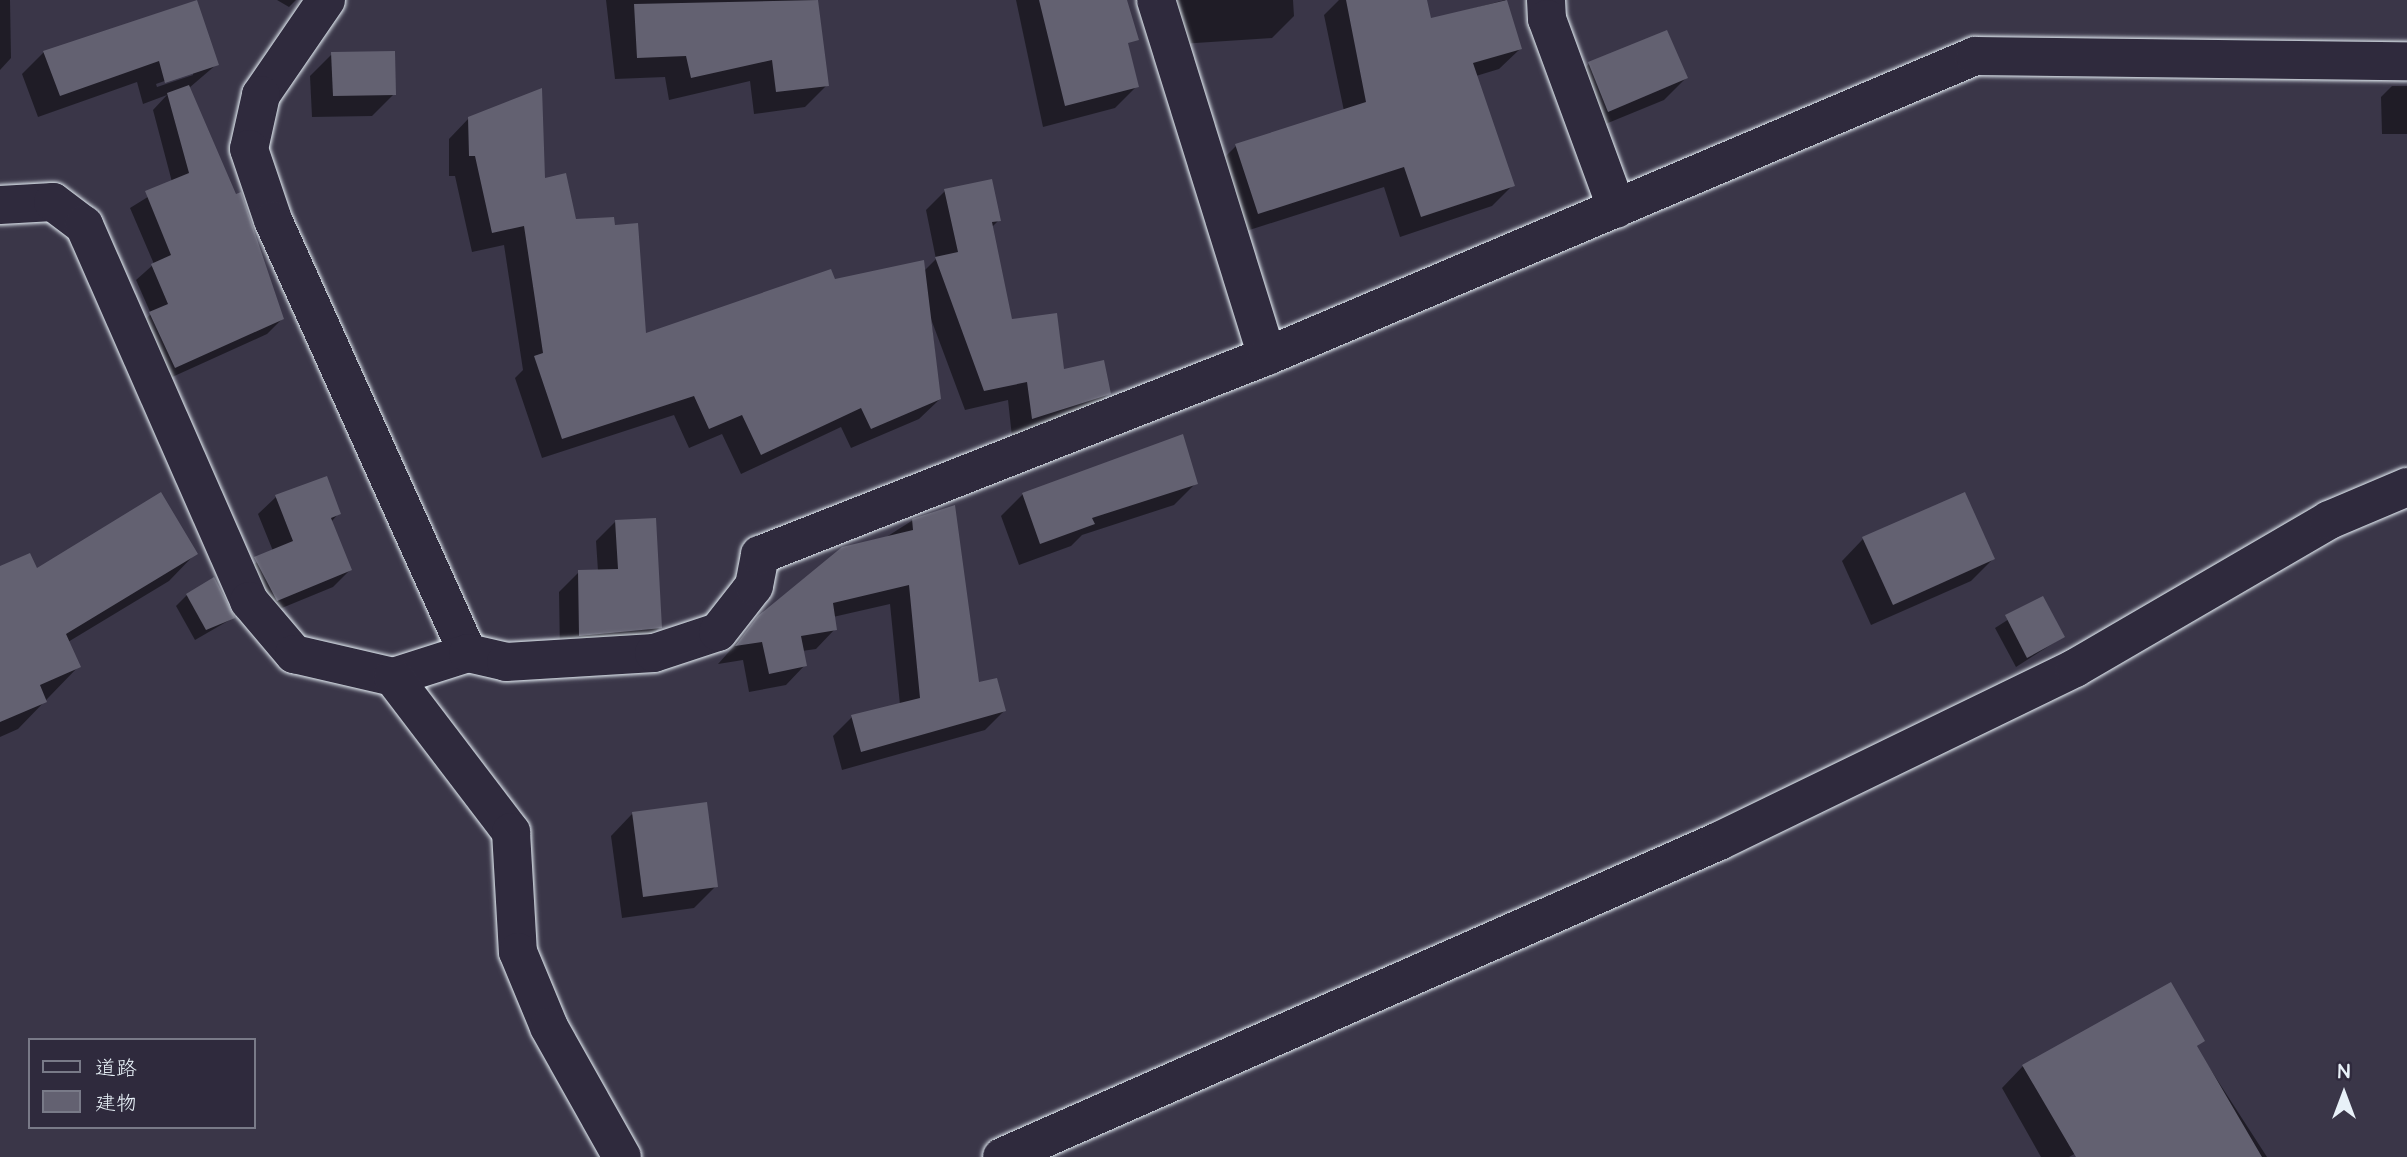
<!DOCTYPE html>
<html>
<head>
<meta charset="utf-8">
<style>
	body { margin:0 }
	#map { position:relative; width:2407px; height:1157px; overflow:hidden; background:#3a3648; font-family:"Architects Daughter","Klee One",sans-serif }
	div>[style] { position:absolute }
	.shadow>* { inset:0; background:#0007 }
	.building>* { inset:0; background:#636171 }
	.roads { filter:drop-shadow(0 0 2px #e8f1f8) drop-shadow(0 0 2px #e8f1f8) }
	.minor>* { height:38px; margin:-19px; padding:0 19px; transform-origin:19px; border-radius:19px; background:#2f2a3d }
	span { translate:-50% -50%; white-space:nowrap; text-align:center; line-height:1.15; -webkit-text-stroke:5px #2f2a3d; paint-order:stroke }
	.legend { position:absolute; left:28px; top:1038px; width:228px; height:91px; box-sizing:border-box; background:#2f2a3d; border:2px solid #797a88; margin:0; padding:9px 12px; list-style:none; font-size:21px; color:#e8f1f8 }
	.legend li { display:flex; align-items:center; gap:14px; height:35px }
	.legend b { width:35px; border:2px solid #797a88 }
	.north { position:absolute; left:2309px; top:1059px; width:70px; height:70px; -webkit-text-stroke:5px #2f2a3d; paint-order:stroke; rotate:0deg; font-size:19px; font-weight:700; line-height:28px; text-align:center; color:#e8f1f8 }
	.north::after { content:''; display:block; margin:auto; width:24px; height:32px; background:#e8f1f8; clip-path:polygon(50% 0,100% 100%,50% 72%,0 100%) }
</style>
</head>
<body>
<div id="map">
	<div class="shadow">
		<div style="clip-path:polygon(0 0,10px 0,11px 58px,0 70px)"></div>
		<div style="clip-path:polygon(277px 0,296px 0,289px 7px)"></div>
		<div style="clip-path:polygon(606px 0,816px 0,827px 85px,805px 107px,754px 114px,750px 81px,669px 100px,665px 77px,615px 79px)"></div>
		<div style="clip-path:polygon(1016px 0,1099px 0,1137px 86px,1115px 108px,1043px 127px)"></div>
		<div style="clip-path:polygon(1156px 0,1293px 0,1294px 16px,1272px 38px,1165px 45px)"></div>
		<div style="clip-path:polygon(1339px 0,1426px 0,1430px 20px,1505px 0,1520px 49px,1499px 69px,1476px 76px,1513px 185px,1492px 206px,1400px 237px,1384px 187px,1237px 234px,1215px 167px,1236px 146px,1344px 111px,1324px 15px)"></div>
		<div style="clip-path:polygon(evenodd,44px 52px,217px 64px,189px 88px,282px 319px,267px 334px,159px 383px,135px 329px,151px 314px,136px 280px,154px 264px,130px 208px,172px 182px,153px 110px,167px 95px,143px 104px,137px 82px,38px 117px,22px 74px,44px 52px,193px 71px,193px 75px,157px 87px,156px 84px,193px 71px)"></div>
		<div style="clip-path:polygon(332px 54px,394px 94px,372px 116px,312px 117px,310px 76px)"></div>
		<div style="clip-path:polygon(1589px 64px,1686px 78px,1664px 100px,1586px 132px,1567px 85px)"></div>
		<div style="clip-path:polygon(2392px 86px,2407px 86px,2407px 134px,2382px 134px,2381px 97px)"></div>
		<div style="clip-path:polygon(469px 118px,543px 180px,645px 335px,834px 281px,924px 271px,936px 259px,926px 210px,945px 191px,999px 220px,991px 228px,1011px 321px,1062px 371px,1109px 393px,1089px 413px,1012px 437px,1008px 400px,965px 410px,931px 319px,940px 399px,919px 419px,851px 448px,841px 427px,741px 474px,722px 434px,689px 448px,674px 415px,542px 458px,515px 378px,523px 370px,504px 245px,472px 252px,455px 176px,449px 176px,449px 139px)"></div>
		<div style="clip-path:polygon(1196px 483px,1174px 505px,1082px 535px,1071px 546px,1019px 565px,1001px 516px,1023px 494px)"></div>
		<div style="clip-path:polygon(276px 497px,339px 513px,331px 522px,350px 570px,333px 587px,260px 617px,237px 576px,273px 551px,258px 514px)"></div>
		<div style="clip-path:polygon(913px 520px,978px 684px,1004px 711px,985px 730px,842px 770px,833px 736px,852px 717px,900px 705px,890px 604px,833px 617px,835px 629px,816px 649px,802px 651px,805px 665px,786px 685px,749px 692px,743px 660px,718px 664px,759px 618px)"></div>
		<div style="clip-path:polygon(616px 521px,660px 627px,640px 647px,560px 655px,559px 592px,579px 572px,598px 571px,596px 541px)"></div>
		<div style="clip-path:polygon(1863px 539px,1993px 559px,1971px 581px,1871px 625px,1842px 561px)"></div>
		<div style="clip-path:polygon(196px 553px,169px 581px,68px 642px,79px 666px,18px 729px,0 737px,0 568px,36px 571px)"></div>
		<div style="clip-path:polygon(187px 595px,233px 618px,195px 640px,176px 606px)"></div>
		<div style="clip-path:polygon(2042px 598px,2063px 637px,2016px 667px,1995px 628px)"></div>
		<div style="clip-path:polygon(632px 814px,716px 886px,694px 908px,622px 918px,611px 836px)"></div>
		<div style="clip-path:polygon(2203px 1041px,2196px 1047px,2267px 1157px,2096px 1157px,2090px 1145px,2069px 1157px,2041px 1157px,2002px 1088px,2023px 1066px)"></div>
	</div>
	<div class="building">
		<div style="clip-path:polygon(197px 0,219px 65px,165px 83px,159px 61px,60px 96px,43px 51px)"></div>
		<div style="clip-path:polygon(818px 0,829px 86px,776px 92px,772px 60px,691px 78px,686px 56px,637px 58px,634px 4px)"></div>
		<div style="clip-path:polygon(1039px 0,1127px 0,1139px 40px,1128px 43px,1139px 87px,1065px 106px)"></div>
		<div style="clip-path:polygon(1346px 0,1427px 0,1431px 18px,1507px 0,1522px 49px,1473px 63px,1515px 186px,1421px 217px,1404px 167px,1258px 214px,1235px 144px,1366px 102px)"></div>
		<div style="clip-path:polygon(1667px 30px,1688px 78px,1608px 112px,1588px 62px)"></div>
		<div style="clip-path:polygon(395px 51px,396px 95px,333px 96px,331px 52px)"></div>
		<div style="clip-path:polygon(189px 85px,236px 194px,241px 192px,284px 319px,175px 368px,149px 312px,168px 304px,151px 264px,171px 255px,145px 191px,189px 173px,167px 93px)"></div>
		<div style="clip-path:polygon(542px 88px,545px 178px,566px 173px,576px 219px,614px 217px,615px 225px,638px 223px,646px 333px,831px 269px,835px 279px,924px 260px,941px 399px,871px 429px,861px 408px,761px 455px,742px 415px,709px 429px,694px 396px,562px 439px,534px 356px,543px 353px,524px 226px,492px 233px,475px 156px,469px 156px,468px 117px)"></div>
		<div style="clip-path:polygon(992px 179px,1001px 221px,992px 222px,1012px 319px,1057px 313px,1064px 369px,1104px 360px,1111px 394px,1032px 419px,1027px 382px,984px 391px,935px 257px,958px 252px,944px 189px)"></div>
		<div style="clip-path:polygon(1183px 434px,1198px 484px,1092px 518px,1095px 524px,1040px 544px,1022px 493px)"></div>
		<div style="clip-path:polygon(327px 476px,341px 514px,331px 518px,352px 570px,277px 601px,254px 557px,293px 541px,275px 495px)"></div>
		<div style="clip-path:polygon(161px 492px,198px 554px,66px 634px,81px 667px,40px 685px,47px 702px,0 722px,0 566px,30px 553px,37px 568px)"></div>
		<div style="clip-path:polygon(1965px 492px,1995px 559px,1893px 605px,1862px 537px)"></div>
		<div style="clip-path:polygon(955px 505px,979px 682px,997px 678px,1006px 711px,861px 752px,851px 715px,920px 698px,909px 585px,833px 603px,837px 630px,801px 636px,807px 666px,769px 674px,762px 642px,735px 646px,758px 616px,842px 547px,913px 530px,912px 519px)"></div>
		<div style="clip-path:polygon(656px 518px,662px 628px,579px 636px,578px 570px,618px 569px,615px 520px)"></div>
		<div style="clip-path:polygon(214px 577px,235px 618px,206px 630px,186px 594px)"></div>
		<div style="clip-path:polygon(2043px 596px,2065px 637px,2027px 658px,2005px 615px)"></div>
		<div style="clip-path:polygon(707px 802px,718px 887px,643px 897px,632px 812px)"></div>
		<div style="clip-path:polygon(2171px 982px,2205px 1041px,2197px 1046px,2262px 1157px,2076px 1157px,2022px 1065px)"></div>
	</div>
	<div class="roads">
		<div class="minor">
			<div style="left:326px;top:0;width:115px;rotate:124.4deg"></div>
			<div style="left:261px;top:95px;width:55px;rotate:102.5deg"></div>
			<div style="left:249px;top:149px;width:75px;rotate:71.3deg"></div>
			<div style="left:273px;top:220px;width:475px;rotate:65.8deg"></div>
			<div style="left:1156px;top:0;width:373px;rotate:72.7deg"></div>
			<div style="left:1546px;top:0;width:19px;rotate:87deg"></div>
			<div style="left:1547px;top:19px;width:202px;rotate:69.8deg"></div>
			<div style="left:0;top:205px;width:53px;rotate:-3.2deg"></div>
			<div style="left:53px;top:202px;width:39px;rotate:37deg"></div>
			<div style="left:84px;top:225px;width:411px;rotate:66.3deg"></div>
			<div style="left:249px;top:601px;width:70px;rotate:49.7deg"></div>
			<div style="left:294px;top:654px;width:102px;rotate:13.1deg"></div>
			<div style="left:393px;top:677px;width:79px;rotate:-17.7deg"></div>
			<div style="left:468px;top:653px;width:39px;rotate:13deg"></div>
			<div style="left:506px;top:662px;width:148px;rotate:-3.5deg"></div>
			<div style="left:654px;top:653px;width:67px;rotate:-18.2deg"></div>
			<div style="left:718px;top:632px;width:58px;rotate:-52deg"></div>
			<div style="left:754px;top:586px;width:32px;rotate:-79deg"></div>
			<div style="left:760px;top:555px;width:545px;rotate:-21.43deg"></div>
			<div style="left:1267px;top:356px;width:769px;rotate:-22.96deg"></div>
			<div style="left:1975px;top:56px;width:432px;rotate:0.7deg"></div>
			<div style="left:393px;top:677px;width:195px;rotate:52.7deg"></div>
			<div style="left:511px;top:832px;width:120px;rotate:86.7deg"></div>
			<div style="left:518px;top:952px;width:81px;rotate:67.5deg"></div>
			<div style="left:549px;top:1027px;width:149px;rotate:60.7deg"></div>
			<div style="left:1002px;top:1157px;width:784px;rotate:-23.78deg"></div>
			<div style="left:1719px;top:841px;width:396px;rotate:-25.9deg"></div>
			<div style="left:2075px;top:668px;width:294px;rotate:-30.2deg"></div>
			<div style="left:2329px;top:520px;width:85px;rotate:-22.9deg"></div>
		</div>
	</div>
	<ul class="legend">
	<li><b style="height:9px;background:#2f2a3d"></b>道路</li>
	<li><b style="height:19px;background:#636171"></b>建物</li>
	</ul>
	<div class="north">N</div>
</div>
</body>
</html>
